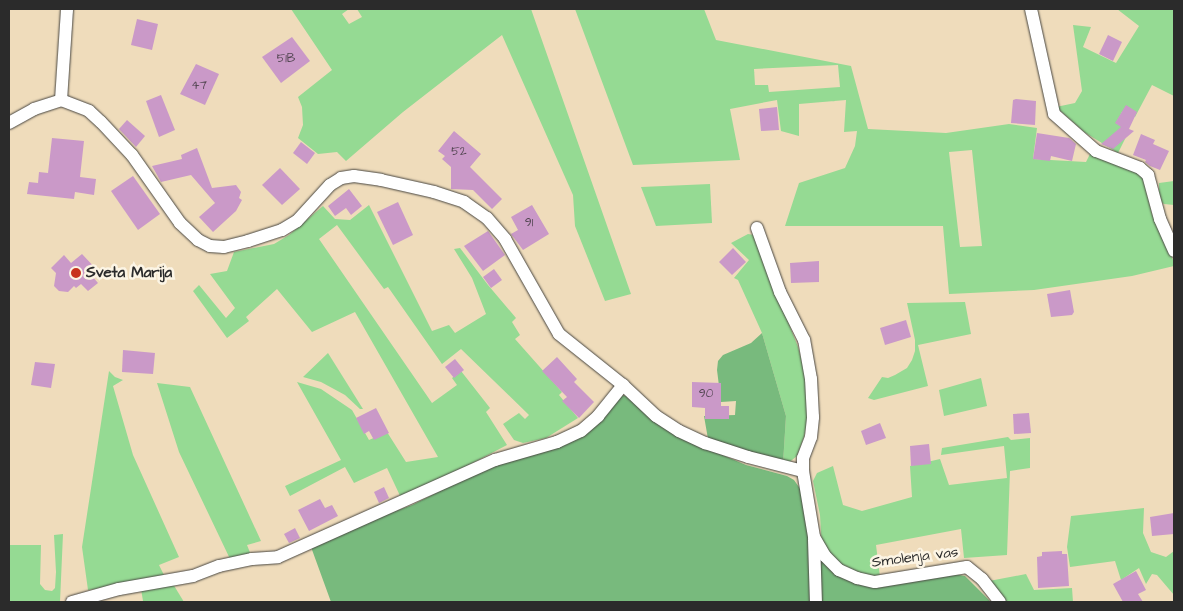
<!DOCTYPE html>
<html>
<head>
<meta charset="utf-8">
<style>
	body { margin:0 }
	#map { position:relative; width:1183px; height:611px; overflow:hidden; background:#efdcbb; font-family:"Architects Daughter",sans-serif }
	div>[style] { position:absolute }
	.green>* { inset:0; background:#95da93 }
	.forest>* { inset:0; background:#78ba7d }
	.building>* { inset:0; background:#ca99c8 }
	.roads { filter:drop-shadow(0 0 1px #484641) drop-shadow(0 0 1px #484641) }
	.minor>* { height:12px; margin:-6px; padding:0 6px; transform-origin:6px; border-radius:6px; background:#fff }
	.dots>* { width:14px; height:14px; translate:-50% -50%; box-sizing:border-box; border:2px solid #fcf5e5; border-radius:50% }
	span { translate:-50% -50%; white-space:nowrap; text-align:center; line-height:1.15; -webkit-text-stroke:5px #fcf5e5; paint-order:stroke }
	.number-label { font-size:12px; color:#534652 }
	.number-label span { -webkit-text-stroke-width:0 }
	.poi-label { font-size:15px; color:#2b2b2b; font-weight:700 }
	.left { translate:0 -50%; text-align:left }
	.street-label { font-size:15px; color:#2b2b2b }
	.frame { position:absolute; inset:0; border:10px solid #2b2b2b; pointer-events:none }
</style>
</head>
<body>
<div id="map">
	<div class="green">
		<div style="clip-path:polygon(291px 9px,349px 9px,342px 14px,349px 24px,362px 17px,357px 9px,531px 9px,631px 294px,605px 301px,575px 226px,573px 195px,502px 35px,403px 112px,346px 161px,337px 152px,318px 154px,298px 138px,303px 125px,302px 107px,298px 97px,332px 70px)"></div>
		<div style="clip-path:polygon(evenodd,575px 9px,704px 9px,716px 40px,851px 66px,868px 129px,946px 133px,1009px 124px,1037px 128px,1033px 159px,1086px 162px,1090px 154px,1142px 174px,1152px 214px,1174px 262px,1174px 266px,1132px 276px,1034px 290px,949px 294px,943px 226px,785px 226px,799px 183px,845px 168px,855px 146px,857px 131px,844px 132px,846px 100px,799px 104px,799px 136px,781px 131px,777px 100px,730px 109px,740px 160px,633px 165px,575px 9px,838px 65px,840px 87px,769px 92px,768px 85px,755px 85px,754px 69px,838px 65px,575px 9px,972px 150px,982px 246px,960px 247px,949px 152px,972px 150px)"></div>
		<div style="clip-path:polygon(1117px 9px,1174px 9px,1174px 96px,1152px 85px,1135px 117px,1122px 112px,1116px 123px,1129px 131px,1118px 153px,1084px 132px,1056px 107px,1075px 103px,1082px 91px,1073px 25px,1091px 27px,1083px 47px,1116px 63px,1139px 26px)"></div>
		<div style="clip-path:polygon(1174px 181px,1174px 205px,1164px 204px,1159px 200px,1159px 183px)"></div>
		<div style="clip-path:polygon(710px 184px,712px 223px,656px 226px,641px 187px)"></div>
		<div style="clip-path:polygon(369px 205px,432px 331px,449px 325px,455px 333px,486px 314px,472px 278px,454px 249px,460px 248px,488px 285px,516px 318px,512px 322px,520px 335px,515px 339px,562px 392px,559px 395px,578px 418px,546px 438px,523px 443px,514px 440px,503px 424px,519px 413px,525px 419px,529px 415px,461px 349px,442px 364px,388px 287px,384px 289px,337px 225px,319px 239px,432px 403px,457px 385px,452px 378px,461px 371px,490px 408px,486px 412px,507px 445px,402px 500px,387px 468px,354px 483px,345px 467px,290px 496px,285px 486px,341px 460px,297px 382px,321px 389px,352px 410px,369px 440px,387px 432px,406px 462px,438px 457px,355px 312px,312px 332px,277px 289px,246px 317px,249px 321px,227px 338px,193px 291px,199px 285px,226px 318px,235px 308px,210px 274px,227px 271px,234px 252px,274px 244px,289px 235px,323px 206px,335px 219px,350px 220px)"></div>
		<div style="clip-path:polygon(748px 234px,754px 235px,798px 347px,806px 377px,808px 418px,804px 437px,797px 456px,787px 464px,783px 464px,786px 416px,762px 333px,738px 280px,734px 278px,749px 260px,731px 243px)"></div>
		<div style="clip-path:polygon(965px 302px,971px 334px,918px 345px,928px 386px,874px 400px,868px 398px,882px 377px,888px 378px,895px 375px,907px 368px,912px 360px,915px 351px,915px 340px,907px 303px)"></div>
		<div style="clip-path:polygon(328px 353px,363px 409px,360px 409px,345px 395px,321px 382px,303px 377px)"></div>
		<div style="clip-path:polygon(109px 371px,115px 377px,123px 380px,113px 386px,133px 455px,179px 557px,159px 565px,166px 579px,88px 590px,82px 547px)"></div>
		<div style="clip-path:polygon(981px 378px,987px 406px,944px 416px,939px 390px)"></div>
		<div style="clip-path:polygon(157px 383px,190px 387px,261px 541px,247px 545px,251px 555px,231px 561px,179px 452px)"></div>
		<div style="clip-path:polygon(1008px 437px,1011px 440px,1030px 438px,1030px 468px,1010px 471px,1007px 555px,964px 558px,961px 529px,876px 545px,880px 577px,850px 572px,822px 548px,820px 515px,813px 481px,817px 473px,833px 466px,843px 505px,862px 511px,912px 497px,910px 466px,940px 459px,949px 485px,1007px 478px,1004px 446px,941px 455px,942px 448px)"></div>
		<div style="clip-path:polygon(1144px 508px,1143px 533px,1151px 552px,1166px 557px,1174px 551px,1174px 595px,1157px 575px,1152px 574px,1146px 584px,1139px 568px,1121px 580px,1115px 561px,1070px 567px,1067px 547px,1071px 516px)"></div>
		<div style="clip-path:polygon(63px 534px,60px 602px,9px 602px,9px 545px,41px 545px,40px 584px,45px 590px,52px 591px,55px 588px,56px 572px,54px 535px)"></div>
		<div style="clip-path:polygon(1026px 574px,1034px 590px,1072px 588px,1073px 602px,1005px 602px,989px 581px)"></div>
		<div style="clip-path:polygon(173px 584px,184px 602px,143px 601px,141px 589px)"></div>
	</div>
	<div class="forest">
		<div style="clip-path:polygon(762px 333px,786px 416px,783px 464px,708px 439px,704px 416px,735px 415px,736px 401px,721px 402px,717px 370px,718px 361px,723px 355px,751px 343px)"></div>
		<div style="clip-path:polygon(619px 395px,628px 396px,704px 447px,746px 465px,787px 476px,794px 480px,801px 490px,813px 546px,859px 584px,954px 574px,965px 576px,991px 602px,331px 602px,311px 547px,346px 529px,412px 505px,516px 453px,567px 442px)"></div>
	</div>
	<div class="building">
		<div style="clip-path:polygon(137px 19px,158px 24px,152px 50px,131px 45px)"></div>
		<div style="clip-path:polygon(1108px 35px,1122px 42px,1113px 61px,1099px 54px)"></div>
		<div style="clip-path:polygon(292px 37px,310px 61px,281px 83px,262px 57px)"></div>
		<div style="clip-path:polygon(196px 64px,219px 74px,205px 105px,180px 94px)"></div>
		<div style="clip-path:polygon(161px 95px,175px 130px,159px 137px,146px 101px)"></div>
		<div style="clip-path:polygon(1016px 99px,1036px 101px,1035px 125px,1011px 123px,1013px 100px)"></div>
		<div style="clip-path:polygon(1126px 105px,1137px 112px,1129px 129px,1134px 131px,1113px 149px,1101px 144px,1121px 127px,1115px 123px)"></div>
		<div style="clip-path:polygon(777px 107px,779px 130px,761px 131px,759px 109px)"></div>
		<div style="clip-path:polygon(127px 120px,145px 136px,136px 147px,119px 129px)"></div>
		<div style="clip-path:polygon(454px 131px,481px 154px,470px 167px,502px 199px,492px 209px,473px 190px,451px 189px,451px 167px,442px 159px,445px 156px,438px 151px)"></div>
		<div style="clip-path:polygon(1037px 133px,1069px 138px,1076px 144px,1072px 161px,1051px 156px,1050px 161px,1033px 159px)"></div>
		<div style="clip-path:polygon(1141px 134px,1155px 140px,1153px 144px,1169px 151px,1160px 170px,1150px 166px,1145px 162px,1146px 160px,1133px 155px)"></div>
		<div style="clip-path:polygon(52px 138px,84px 141px,80px 177px,96px 179px,94px 195px,75px 192px,74px 199px,27px 194px,29px 182px,38px 183px,39px 172px,48px 173px)"></div>
		<div style="clip-path:polygon(301px 142px,315px 153px,307px 164px,293px 153px)"></div>
		<div style="clip-path:polygon(197px 148px,212px 188px,236px 185px,241px 192px,239px 198px,242px 200px,236px 211px,213px 232px,199px 217px,215px 203px,191px 175px,161px 182px,152px 166px,182px 159px,181px 155px)"></div>
		<div style="clip-path:polygon(280px 168px,300px 189px,282px 205px,262px 185px)"></div>
		<div style="clip-path:polygon(133px 176px,160px 214px,138px 230px,111px 191px)"></div>
		<div style="clip-path:polygon(349px 189px,362px 206px,351px 215px,346px 208px,335px 216px,328px 206px)"></div>
		<div style="clip-path:polygon(398px 202px,413px 235px,393px 245px,377px 212px)"></div>
		<div style="clip-path:polygon(532px 205px,549px 234px,523px 250px,511px 234px,518px 230px,511px 217px)"></div>
		<div style="clip-path:polygon(488px 231px,505px 255px,483px 271px,464px 246px)"></div>
		<div style="clip-path:polygon(733px 248px,746px 262px,732px 275px,719px 262px)"></div>
		<div style="clip-path:polygon(82px 254px,98px 271px,92px 276px,98px 283px,88px 291px,81px 284px,76px 288px,74px 286px,68px 292px,59px 291px,54px 286px,56px 273px,51px 268px,64px 255px,71px 263px)"></div>
		<div style="clip-path:polygon(819px 261px,819px 282px,791px 283px,790px 263px)"></div>
		<div style="clip-path:polygon(494px 269px,502px 280px,491px 288px,483px 277px)"></div>
		<div style="clip-path:polygon(1070px 290px,1074px 312px,1072px 315px,1051px 317px,1047px 294px)"></div>
		<div style="clip-path:polygon(906px 320px,911px 337px,885px 345px,880px 328px)"></div>
		<div style="clip-path:polygon(123px 350px,155px 353px,153px 374px,122px 372px)"></div>
		<div style="clip-path:polygon(557px 357px,577px 379px,574px 382px,594px 402px,579px 418px,562px 401px,567px 397px,542px 371px)"></div>
		<div style="clip-path:polygon(455px 359px,464px 370px,454px 378px,445px 367px)"></div>
		<div style="clip-path:polygon(35px 362px,55px 364px,51px 388px,31px 385px)"></div>
		<div style="clip-path:polygon(692px 382px,721px 383px,721px 406px,729px 406px,729px 419px,705px 419px,705px 408px,692px 407px)"></div>
		<div style="clip-path:polygon(376px 408px,389px 433px,374px 440px,369px 431px,364px 434px,356px 418px)"></div>
		<div style="clip-path:polygon(1029px 413px,1031px 433px,1014px 434px,1013px 414px)"></div>
		<div style="clip-path:polygon(880px 423px,886px 438px,866px 445px,861px 431px)"></div>
		<div style="clip-path:polygon(929px 444px,931px 464px,911px 466px,910px 446px)"></div>
		<div style="clip-path:polygon(384px 487px,389px 498px,379px 503px,374px 492px)"></div>
		<div style="clip-path:polygon(320px 499px,325px 508px,332px 505px,338px 516px,309px 531px,298px 510px)"></div>
		<div style="clip-path:polygon(1174px 513px,1174px 534px,1152px 536px,1150px 517px)"></div>
		<div style="clip-path:polygon(295px 528px,300px 538px,289px 543px,284px 534px)"></div>
		<div style="clip-path:polygon(1062px 551px,1062px 554px,1067px 554px,1069px 586px,1038px 588px,1037px 557px,1042px 556px,1042px 552px)"></div>
		<div style="clip-path:polygon(1136px 571px,1146px 590px,1138px 594px,1143px 602px,1123px 602px,1113px 584px)"></div>
	</div>
	<div class="roads">
		<div class="minor">
			<div style="left:1031px;top:9px;width:107px;rotate:77.6deg"></div>
			<div style="left:1054px;top:114px;width:56px;rotate:41.4deg"></div>
			<div style="left:1096px;top:151px;width:47px;rotate:21.1deg"></div>
			<div style="left:1140px;top:168px;width:11px;rotate:41deg"></div>
			<div style="left:1148px;top:175px;width:46px;rotate:74.7deg"></div>
			<div style="left:1160px;top:219px;width:35px;rotate:66deg"></div>
			<div style="left:61px;top:100px;width:30px;rotate:21deg"></div>
			<div style="left:89px;top:111px;width:16px;rotate:43deg"></div>
			<div style="left:101px;top:122px;width:45px;rotate:46.8deg"></div>
			<div style="left:132px;top:155px;width:83px;rotate:54.8deg"></div>
			<div style="left:180px;top:223px;width:25px;rotate:43deg"></div>
			<div style="left:198px;top:240px;width:13px;rotate:27deg"></div>
			<div style="left:210px;top:246px;width:14px;rotate:4deg"></div>
			<div style="left:224px;top:247px;width:25px;rotate:-14deg"></div>
			<div style="left:248px;top:241px;width:36px;rotate:-18deg"></div>
			<div style="left:282px;top:230px;width:17px;rotate:-31deg"></div>
			<div style="left:297px;top:221px;width:49px;rotate:-47.5deg"></div>
			<div style="left:330px;top:185px;width:13px;rotate:-32deg"></div>
			<div style="left:341px;top:178px;width:13px;rotate:-9deg"></div>
			<div style="left:354px;top:176px;width:27px;rotate:8deg"></div>
			<div style="left:381px;top:180px;width:54px;rotate:12.8deg"></div>
			<div style="left:434px;top:192px;width:32px;rotate:18deg"></div>
			<div style="left:464px;top:202px;width:28px;rotate:35deg"></div>
			<div style="left:487px;top:218px;width:28px;rotate:49deg"></div>
			<div style="left:505px;top:239px;width:109px;rotate:60.4deg"></div>
			<div style="left:559px;top:334px;width:82px;rotate:38.6deg"></div>
			<div style="left:623px;top:385px;width:45px;rotate:43.2deg"></div>
			<div style="left:656px;top:416px;width:27px;rotate:33deg"></div>
			<div style="left:679px;top:431px;width:29px;rotate:25deg"></div>
			<div style="left:705px;top:443px;width:45px;rotate:18deg"></div>
			<div style="left:748px;top:457px;width:57px;rotate:14.3deg"></div>
			<div style="left:803px;top:471px;width:13px;rotate:-90deg"></div>
			<div style="left:803px;top:458px;width:22px;rotate:-69deg"></div>
			<div style="left:811px;top:437px;width:20px;rotate:-84deg"></div>
			<div style="left:813px;top:417px;width:38px;rotate:-93deg"></div>
			<div style="left:811px;top:379px;width:40px;rotate:-100deg"></div>
			<div style="left:804px;top:340px;width:54px;rotate:-116.6deg"></div>
			<div style="left:780px;top:292px;width:68px;rotate:-109.8deg"></div>
			<div style="left:9px;top:123px;width:29px;rotate:-29deg"></div>
			<div style="left:34px;top:109px;width:28px;rotate:-18deg"></div>
			<div style="left:61px;top:100px;width:91px;rotate:-86.2deg"></div>
			<div style="left:803px;top:471px;width:67px;rotate:80.5deg"></div>
			<div style="left:814px;top:537px;width:22px;rotate:60deg"></div>
			<div style="left:825px;top:556px;width:20px;rotate:45deg"></div>
			<div style="left:839px;top:570px;width:20px;rotate:24deg"></div>
			<div style="left:857px;top:578px;width:18px;rotate:13deg"></div>
			<div style="left:875px;top:582px;width:93px;rotate:-9.3deg"></div>
			<div style="left:967px;top:567px;width:19px;rotate:39deg"></div>
			<div style="left:982px;top:579px;width:29px;rotate:52deg"></div>
			<div style="left:814px;top:540px;width:62px;rotate:88.2deg"></div>
			<div style="left:72px;top:602px;width:49px;rotate:-15.5deg"></div>
			<div style="left:119px;top:589px;width:75px;rotate:-10deg"></div>
			<div style="left:193px;top:576px;width:28px;rotate:-21deg"></div>
			<div style="left:219px;top:566px;width:34px;rotate:-12deg"></div>
			<div style="left:252px;top:559px;width:26px;rotate:-4deg"></div>
			<div style="left:278px;top:557px;width:238px;rotate:-24.1deg"></div>
			<div style="left:495px;top:460px;width:65px;rotate:-16.2deg"></div>
			<div style="left:557px;top:442px;width:26px;rotate:-25deg"></div>
			<div style="left:581px;top:431px;width:23px;rotate:-41deg"></div>
			<div style="left:598px;top:416px;width:40px;rotate:-51deg"></div>
		</div>
	</div>
	<div class="dots">
		<div style="left:76px;top:273px;background:#c8321e"></div>
	</div>
	<div class="number-label">
		<span style="left:286px;top:59px">51B</span>
		<span style="left:199px;top:86px">47</span>
		<span style="left:459px;top:152px">52</span>
		<span style="left:529px;top:223px">91</span>
		<span style="left:706px;top:394px">90</span>
	</div>
	<div class="poi-label">
		<span class="left" style="left:86px;top:273px">Sveta Marija</span>
	</div>
	<div class="street-label">
		<span style="left:915px;top:557px;rotate:-7deg">Smolenja vas</span>
	</div>
	<div class="frame"></div>
</div>
</body>
</html>
